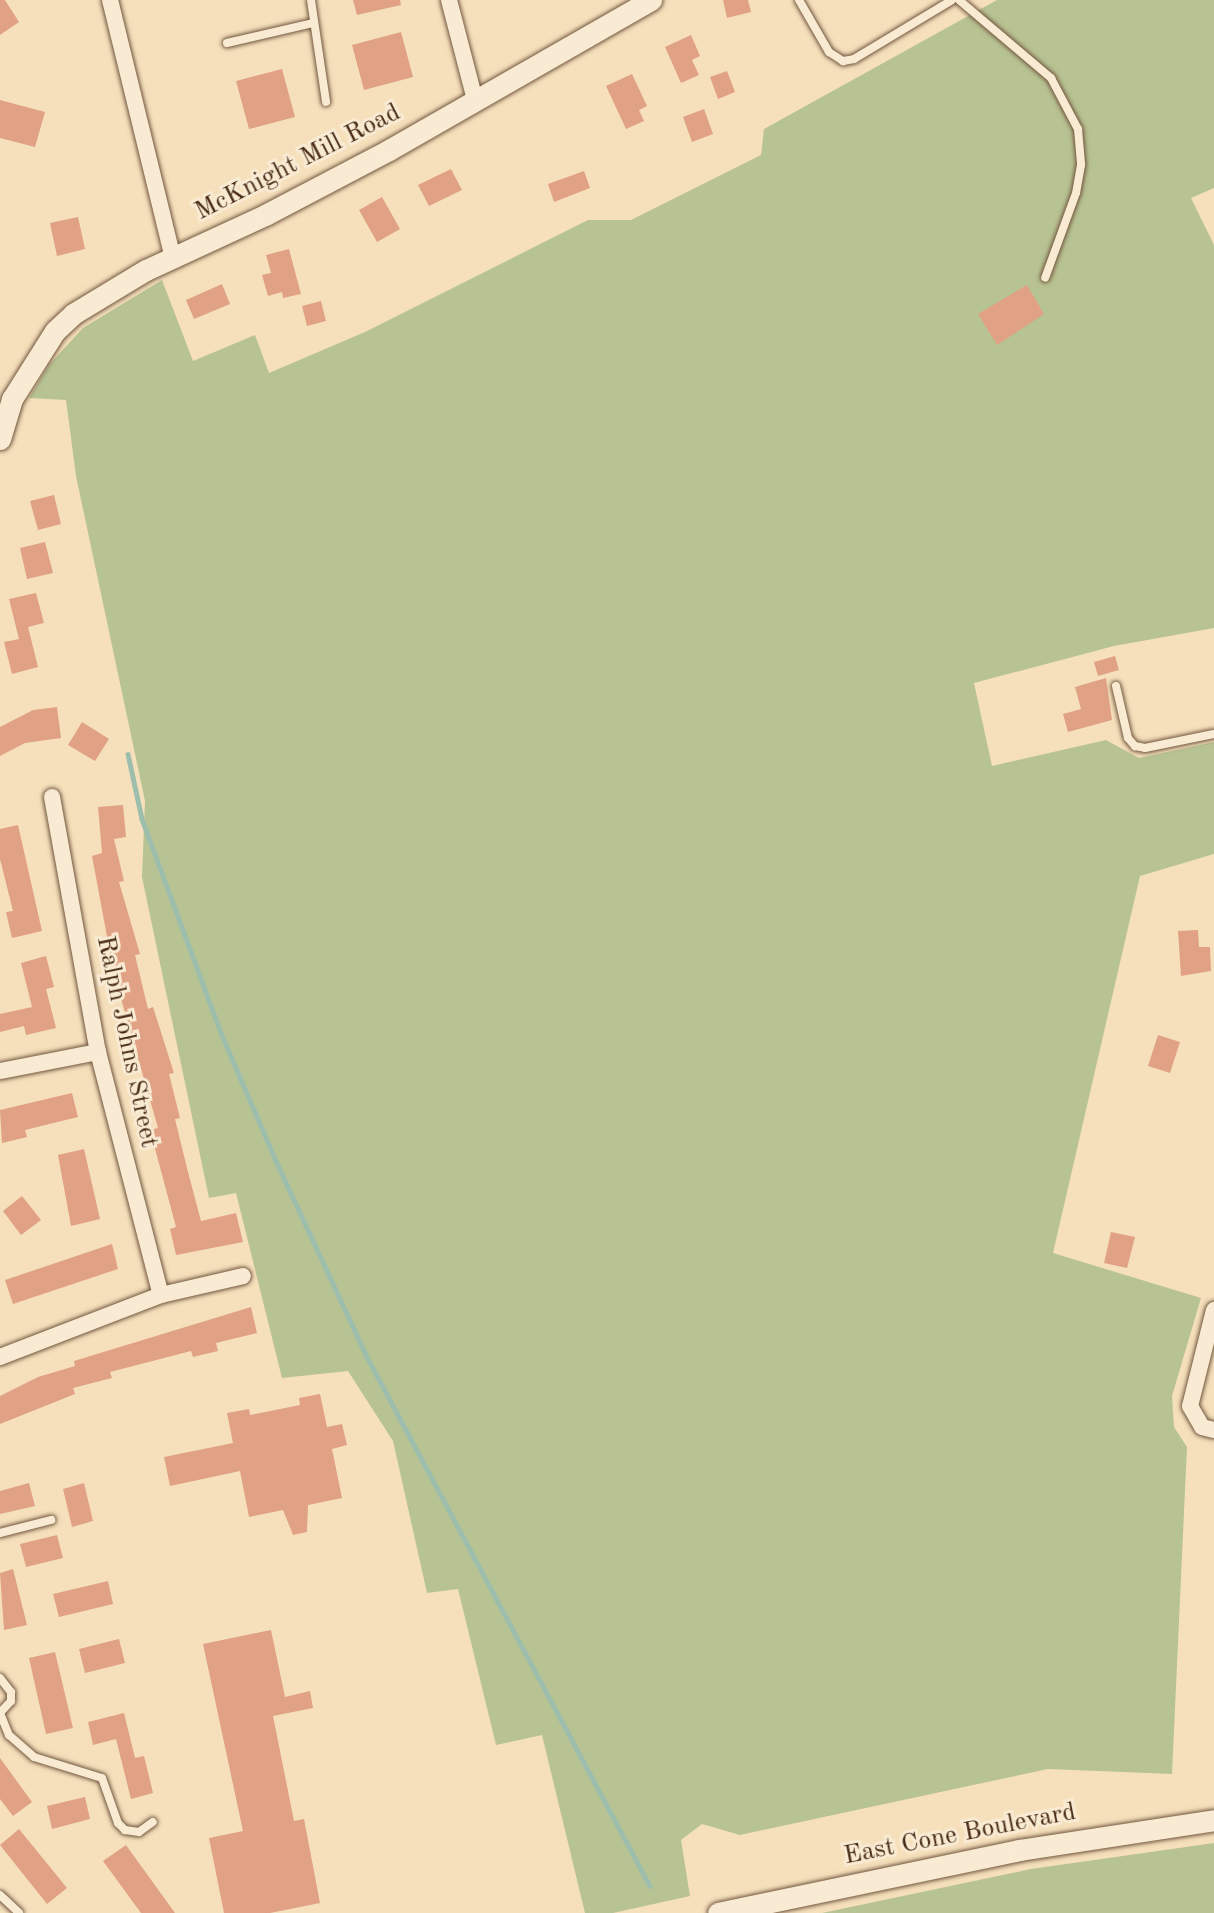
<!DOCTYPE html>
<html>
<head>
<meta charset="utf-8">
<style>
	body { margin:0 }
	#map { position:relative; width:1214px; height:1913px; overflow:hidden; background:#f6e0bc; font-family:"Old Standard TT",serif }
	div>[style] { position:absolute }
	.green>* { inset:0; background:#b8c393 }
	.stream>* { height:4.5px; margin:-2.25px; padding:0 2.25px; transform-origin:2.25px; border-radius:2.25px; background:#9dbeac }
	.building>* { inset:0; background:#e0a184 }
	.roads { filter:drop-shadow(0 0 2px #72573f) drop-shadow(0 0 2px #72573f) }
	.lane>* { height:8px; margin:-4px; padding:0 4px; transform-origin:4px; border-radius:4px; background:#f9ebd3 }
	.street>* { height:16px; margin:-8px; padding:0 8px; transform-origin:8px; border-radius:8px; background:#f9ebd3 }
	.secondary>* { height:21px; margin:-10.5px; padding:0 10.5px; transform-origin:10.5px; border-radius:10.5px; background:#f9ebd3 }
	span { translate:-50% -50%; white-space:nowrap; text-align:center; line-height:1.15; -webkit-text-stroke:6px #f9ebd3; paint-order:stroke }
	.street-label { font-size:26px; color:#462915 }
</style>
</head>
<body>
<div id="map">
	<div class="green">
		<div style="clip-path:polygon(997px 0,1214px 0,1214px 188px,1191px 198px,1214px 245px,1214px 628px,1114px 646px,974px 683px,992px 766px,1106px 740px,1139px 758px,1214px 742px,1214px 854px,1140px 876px,1053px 1253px,1201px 1298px,1172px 1396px,1174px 1427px,1187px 1447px,1172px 1774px,1048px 1769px,740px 1835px,702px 1824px,681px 1840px,690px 1896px,613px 1913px,585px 1913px,542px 1735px,496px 1745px,458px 1589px,427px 1593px,393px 1441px,348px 1371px,282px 1378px,236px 1193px,209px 1198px,142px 877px,145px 801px,76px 476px,66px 400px,29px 398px,49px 365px,83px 328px,162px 280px,193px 361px,255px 335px,269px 373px,365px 332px,588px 220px,631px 220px,761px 155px,764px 129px)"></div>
		<div style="clip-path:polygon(1214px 1843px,1214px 1913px,822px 1913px,1031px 1869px)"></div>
	</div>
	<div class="stream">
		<div style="left:128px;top:754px;width:66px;rotate:77.8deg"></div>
		<div style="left:142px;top:819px;width:228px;rotate:69.7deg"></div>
		<div style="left:221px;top:1033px;width:142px;rotate:66.7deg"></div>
		<div style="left:277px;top:1163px;width:212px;rotate:65.1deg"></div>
		<div style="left:366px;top:1355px;width:602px;rotate:61.86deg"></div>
	</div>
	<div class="building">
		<div style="clip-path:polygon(0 0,5px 0,19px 22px,0 35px)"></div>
		<div style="clip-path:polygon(353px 0,400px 0,401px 5px,357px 15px)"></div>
		<div style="clip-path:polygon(723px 0,748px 0,751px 12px,727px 18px)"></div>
		<div style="clip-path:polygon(401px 32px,413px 77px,364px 90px,352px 45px)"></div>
		<div style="clip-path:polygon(691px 35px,700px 56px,692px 60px,699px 75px,681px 83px,665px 47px)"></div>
		<div style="clip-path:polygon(282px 69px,295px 117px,249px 129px,236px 81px)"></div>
		<div style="clip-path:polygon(727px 71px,735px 92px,718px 99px,710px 77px)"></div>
		<div style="clip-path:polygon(632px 74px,647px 106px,639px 110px,644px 121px,626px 129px,606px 86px)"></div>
		<div style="clip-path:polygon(0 100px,45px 112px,35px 147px,0 138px)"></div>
		<div style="clip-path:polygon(704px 109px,713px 134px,692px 142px,683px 117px)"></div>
		<div style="clip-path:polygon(451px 169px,462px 190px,429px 206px,418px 185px)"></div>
		<div style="clip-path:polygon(584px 171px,590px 188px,554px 202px,548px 184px)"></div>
		<div style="clip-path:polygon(382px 197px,400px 229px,377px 242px,359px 210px)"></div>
		<div style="clip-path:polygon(78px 217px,85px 249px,57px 256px,50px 223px)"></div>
		<div style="clip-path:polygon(289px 249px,301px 294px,283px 298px,282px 292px,268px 296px,262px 275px,271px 273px,266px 255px)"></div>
		<div style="clip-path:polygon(222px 284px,230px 304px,194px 319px,186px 300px)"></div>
		<div style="clip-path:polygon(1027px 285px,1044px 314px,997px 345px,978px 314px)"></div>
		<div style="clip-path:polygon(321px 301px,326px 321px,307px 326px,302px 306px)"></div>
		<div style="clip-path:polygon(54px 495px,61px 524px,38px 530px,30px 501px)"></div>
		<div style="clip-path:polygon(45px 542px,53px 573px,27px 579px,20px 548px)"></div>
		<div style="clip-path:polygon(36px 593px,44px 623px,28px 627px,38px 667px,12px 674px,4px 642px,19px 639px,9px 599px)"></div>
		<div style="clip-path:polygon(1115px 656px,1119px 670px,1098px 676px,1094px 662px)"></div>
		<div style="clip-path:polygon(1106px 678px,1112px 720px,1068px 732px,1063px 714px,1081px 709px,1075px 687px)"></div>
		<div style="clip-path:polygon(57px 707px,61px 738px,25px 743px,0 756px,0 727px,33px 710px)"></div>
		<div style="clip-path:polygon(82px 722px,109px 739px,95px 761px,68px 745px)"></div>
		<div style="clip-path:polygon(123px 805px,126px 837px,114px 839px,124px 881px,119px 882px,140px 954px,135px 955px,148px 1009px,153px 1007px,174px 1073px,169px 1074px,180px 1118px,175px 1119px,188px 1172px,201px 1221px,236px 1213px,243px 1242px,176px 1255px,170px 1229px,176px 1227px,150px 1130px,158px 1128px,114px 974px,92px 856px,102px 853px,98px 807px)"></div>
		<div style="clip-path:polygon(18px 825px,42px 931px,12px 938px,6px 912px,13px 911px,0 859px,0 829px)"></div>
		<div style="clip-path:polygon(1198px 930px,1199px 947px,1210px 947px,1211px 971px,1181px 976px,1178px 931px)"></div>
		<div style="clip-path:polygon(46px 956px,54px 987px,46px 989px,56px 1028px,26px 1035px,24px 1026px,0 1032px,0 1014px,32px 1007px,21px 963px)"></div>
		<div style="clip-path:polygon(1158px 1035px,1180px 1042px,1170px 1073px,1148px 1066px)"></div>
		<div style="clip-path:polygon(72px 1093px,78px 1117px,25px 1130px,27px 1137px,2px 1143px,0 1110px)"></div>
		<div style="clip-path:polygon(84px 1149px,100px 1219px,71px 1226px,58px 1155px)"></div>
		<div style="clip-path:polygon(22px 1196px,41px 1220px,21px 1235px,3px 1211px)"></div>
		<div style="clip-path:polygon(1111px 1232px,1135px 1237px,1127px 1268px,1104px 1263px)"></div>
		<div style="clip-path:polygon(112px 1244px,118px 1269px,13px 1304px,5px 1280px)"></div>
		<div style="clip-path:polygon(251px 1307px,257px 1333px,216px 1343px,218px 1351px,193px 1357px,191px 1351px,110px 1372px,112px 1378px,73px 1388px,75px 1394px,0 1424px,0 1396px,38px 1377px,75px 1366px,74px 1361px)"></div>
		<div style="clip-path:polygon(320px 1394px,327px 1427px,342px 1424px,347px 1445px,332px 1449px,342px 1498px,308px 1505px,307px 1532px,293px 1535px,283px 1510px,249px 1517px,240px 1471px,170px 1486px,164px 1457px,233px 1443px,227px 1413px,249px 1409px,250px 1415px,300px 1405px,299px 1398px)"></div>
		<div style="clip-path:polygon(29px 1483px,35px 1506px,0 1514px,0 1491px)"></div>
		<div style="clip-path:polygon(84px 1483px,93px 1521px,72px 1527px,63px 1489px)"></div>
		<div style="clip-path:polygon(57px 1535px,63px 1558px,26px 1567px,20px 1544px)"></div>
		<div style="clip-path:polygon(13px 1569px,27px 1625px,4px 1630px,0 1573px)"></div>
		<div style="clip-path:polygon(108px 1581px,113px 1604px,59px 1617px,53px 1594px)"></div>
		<div style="clip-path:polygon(271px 1630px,285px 1697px,310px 1691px,313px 1708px,273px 1716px,294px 1821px,304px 1819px,320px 1903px,270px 1913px,224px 1913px,209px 1838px,243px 1831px,203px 1644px)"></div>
		<div style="clip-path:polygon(119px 1639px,125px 1663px,85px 1673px,79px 1649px)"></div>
		<div style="clip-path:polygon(55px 1652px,73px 1728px,46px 1734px,29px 1658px)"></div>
		<div style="clip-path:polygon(124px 1713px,135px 1758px,144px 1756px,153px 1793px,131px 1799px,116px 1739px,93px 1745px,88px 1722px)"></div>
		<div style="clip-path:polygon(0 1758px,32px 1802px,13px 1816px,0 1799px)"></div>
		<div style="clip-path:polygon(85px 1797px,90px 1819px,52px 1829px,47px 1806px)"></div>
		<div style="clip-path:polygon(19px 1829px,67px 1888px,47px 1904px,0 1845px)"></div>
		<div style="clip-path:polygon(126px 1845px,175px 1913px,141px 1913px,103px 1861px)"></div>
	</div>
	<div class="roads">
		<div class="lane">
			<div style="left:311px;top:0;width:103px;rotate:81.6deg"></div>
			<div style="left:799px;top:0;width:60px;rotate:60deg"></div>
			<div style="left:829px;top:52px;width:17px;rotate:33deg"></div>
			<div style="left:843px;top:61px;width:11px;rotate:-10deg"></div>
			<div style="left:854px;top:59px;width:114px;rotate:-31deg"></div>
			<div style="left:959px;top:0;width:121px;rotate:40.3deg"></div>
			<div style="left:1051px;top:78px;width:58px;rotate:62.1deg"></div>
			<div style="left:1078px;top:129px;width:36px;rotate:85deg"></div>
			<div style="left:1081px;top:165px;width:28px;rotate:100deg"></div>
			<div style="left:1076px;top:193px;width:90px;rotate:110deg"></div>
			<div style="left:227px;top:43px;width:88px;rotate:-13.1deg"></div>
			<div style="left:1116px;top:686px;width:53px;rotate:77deg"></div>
			<div style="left:1128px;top:738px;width:11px;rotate:49deg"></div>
			<div style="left:1135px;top:746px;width:10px;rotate:11deg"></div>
			<div style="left:1145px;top:748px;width:70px;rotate:-11.5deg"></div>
			<div style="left:0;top:1533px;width:53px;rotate:-14.3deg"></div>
			<div style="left:0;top:1678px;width:18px;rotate:52deg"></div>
			<div style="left:11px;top:1692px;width:9px;rotate:90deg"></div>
			<div style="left:11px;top:1701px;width:16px;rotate:133deg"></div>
			<div style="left:0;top:1713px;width:24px;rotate:68deg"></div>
			<div style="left:9px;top:1735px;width:33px;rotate:41deg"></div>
			<div style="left:34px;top:1757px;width:71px;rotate:17.2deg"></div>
			<div style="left:102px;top:1778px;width:48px;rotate:70.4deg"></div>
			<div style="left:118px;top:1823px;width:10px;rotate:45deg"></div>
			<div style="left:125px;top:1830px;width:14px;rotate:8deg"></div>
			<div style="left:139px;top:1832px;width:17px;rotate:-36deg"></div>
			<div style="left:0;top:1895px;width:26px;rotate:43deg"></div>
		</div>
		<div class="street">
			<div style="left:110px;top:0;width:266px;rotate:76.3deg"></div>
			<div style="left:449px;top:0;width:103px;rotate:75.4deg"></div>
			<div style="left:52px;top:797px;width:259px;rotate:79.8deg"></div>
			<div style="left:98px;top:1052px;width:251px;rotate:75.5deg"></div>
			<div style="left:0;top:1071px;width:100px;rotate:-11deg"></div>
			<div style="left:1214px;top:1310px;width:99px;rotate:104deg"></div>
			<div style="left:1190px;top:1406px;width:24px;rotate:60deg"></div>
			<div style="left:1202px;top:1427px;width:12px;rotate:14deg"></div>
			<div style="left:0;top:1357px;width:173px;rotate:-21.1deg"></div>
			<div style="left:161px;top:1295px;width:84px;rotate:-13deg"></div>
		</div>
		<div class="secondary">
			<div style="left:0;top:439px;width:42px;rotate:-73.3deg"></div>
			<div style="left:12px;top:399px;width:80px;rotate:-57.7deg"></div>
			<div style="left:55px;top:331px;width:25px;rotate:-43deg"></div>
			<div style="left:73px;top:314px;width:85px;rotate:-31.1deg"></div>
			<div style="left:146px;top:270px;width:133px;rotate:-24.8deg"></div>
			<div style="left:267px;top:214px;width:138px;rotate:-27.7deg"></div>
			<div style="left:389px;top:150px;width:302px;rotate:-29.8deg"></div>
			<div style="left:718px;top:1913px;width:308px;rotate:-11.8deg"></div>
			<div style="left:1019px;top:1850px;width:197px;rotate:-8.7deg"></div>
		</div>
	</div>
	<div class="street-label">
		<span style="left:298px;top:163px;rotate:-27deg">McKnight Mill Road</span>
		<span style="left:126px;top:1042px;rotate:78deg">Ralph Johns Street</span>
		<span style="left:960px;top:1835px;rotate:-11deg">East Cone Boulevard</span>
	</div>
</div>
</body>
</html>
